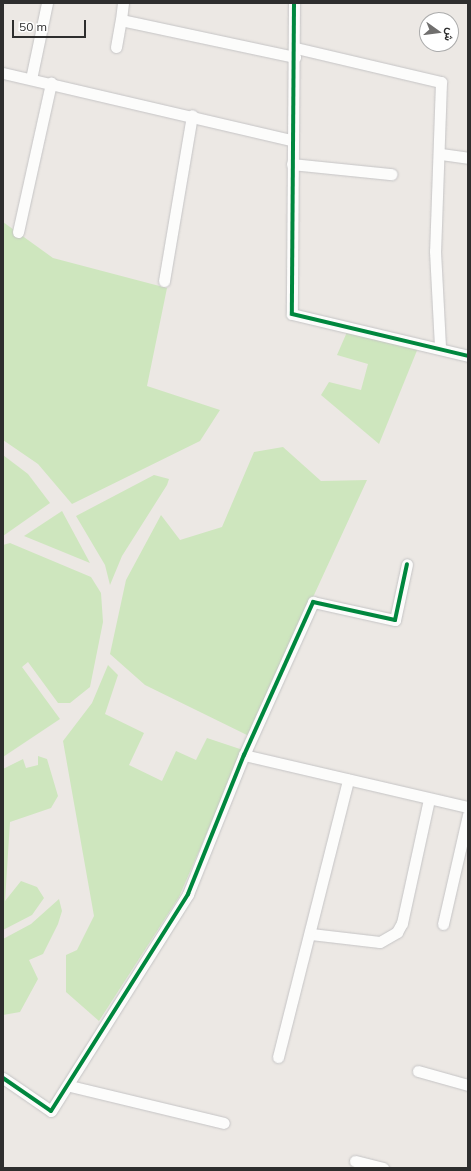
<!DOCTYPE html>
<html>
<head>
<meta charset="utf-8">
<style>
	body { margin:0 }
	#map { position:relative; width:471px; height:1171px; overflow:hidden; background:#ece8e4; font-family:Mulish,Vazirmatn,sans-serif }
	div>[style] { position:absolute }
	.green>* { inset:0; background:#cee6be }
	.roads { filter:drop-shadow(0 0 1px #c5c4c5) drop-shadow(0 0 1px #c5c4c5) }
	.minor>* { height:11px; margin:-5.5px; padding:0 5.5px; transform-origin:5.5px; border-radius:5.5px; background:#fcfcfb }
	.cycleway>* { height:4px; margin:-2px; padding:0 2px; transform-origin:2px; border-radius:2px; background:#00873e }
	span { translate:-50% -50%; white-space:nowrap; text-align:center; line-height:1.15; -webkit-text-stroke:3px #fff; paint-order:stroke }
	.frame { position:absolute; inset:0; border:4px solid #2e2e2e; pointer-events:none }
	.north { position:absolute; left:419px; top:12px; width:40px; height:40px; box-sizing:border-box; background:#fff; border:1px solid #ababab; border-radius:50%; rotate:104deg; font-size:11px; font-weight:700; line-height:16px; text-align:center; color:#2e2e2e }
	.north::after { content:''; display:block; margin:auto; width:14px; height:18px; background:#706f6e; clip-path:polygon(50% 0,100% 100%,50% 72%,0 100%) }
	.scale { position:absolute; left:12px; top:20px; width:74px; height:18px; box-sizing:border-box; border:2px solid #2e2e2e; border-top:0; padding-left:5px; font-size:12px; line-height:14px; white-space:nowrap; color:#2e2e2e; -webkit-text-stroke:3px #fff; paint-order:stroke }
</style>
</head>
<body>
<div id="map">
	<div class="green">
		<div style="clip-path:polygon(3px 222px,53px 258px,167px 288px,147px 386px,220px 410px,200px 441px,72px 504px,38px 464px,3px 440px)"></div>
		<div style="clip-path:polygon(347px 332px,418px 348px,379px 444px,321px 395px,329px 382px,361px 390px,368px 364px,337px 355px)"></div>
		<div style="clip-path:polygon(283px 447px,321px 481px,367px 480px,249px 736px,145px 685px,110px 654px,126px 580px,161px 515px,180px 540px,222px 527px,254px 452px)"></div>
		<div style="clip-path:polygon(3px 455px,28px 474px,50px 503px,3px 536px)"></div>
		<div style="clip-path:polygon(154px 475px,169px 479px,167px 485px,122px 556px,110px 585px,105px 565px,76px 516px)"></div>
		<div style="clip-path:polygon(62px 511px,90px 563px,24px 536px)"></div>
		<div style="clip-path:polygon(10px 543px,91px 577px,101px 593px,103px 622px,90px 687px,70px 703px,58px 703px,28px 662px,22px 667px,60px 719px,3px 757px,3px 545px)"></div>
		<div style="clip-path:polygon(108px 665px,118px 675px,105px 714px,144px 733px,129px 765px,162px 781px,176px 751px,196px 760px,207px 738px,243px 750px,179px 897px,99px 1021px,66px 992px,66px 955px,77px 950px,94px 916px,63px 741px,92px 703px)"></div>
		<div style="clip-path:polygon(38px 756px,47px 759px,58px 796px,51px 808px,10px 822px,5px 901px,21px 881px,37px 887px,44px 898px,32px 915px,3px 930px,3px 769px,23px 759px,26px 768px,38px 765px)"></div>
		<div style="clip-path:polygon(59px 899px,62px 911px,58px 924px,43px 954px,29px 960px,38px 979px,20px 1012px,3px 1015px,3px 939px,31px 924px)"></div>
	</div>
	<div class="roads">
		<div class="minor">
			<div style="left:123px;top:3px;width:17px;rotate:97deg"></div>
			<div style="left:121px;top:20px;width:178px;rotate:12deg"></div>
			<div style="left:294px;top:3px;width:311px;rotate:90.4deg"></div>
			<div style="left:292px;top:314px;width:181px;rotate:13.4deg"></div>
			<div style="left:116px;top:47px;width:27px;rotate:-80deg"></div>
			<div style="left:296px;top:48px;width:149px;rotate:13.2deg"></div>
			<div style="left:441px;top:82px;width:169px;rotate:92deg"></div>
			<div style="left:435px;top:251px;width:96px;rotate:87deg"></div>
			<div style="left:3px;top:73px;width:297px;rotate:13.1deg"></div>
			<div style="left:31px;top:79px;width:78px;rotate:-78.1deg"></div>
			<div style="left:441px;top:154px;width:27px;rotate:8deg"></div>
			<div style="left:292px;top:164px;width:100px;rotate:5.8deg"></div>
			<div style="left:18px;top:232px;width:153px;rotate:-77.5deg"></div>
			<div style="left:164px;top:281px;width:168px;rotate:-80.4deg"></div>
			<div style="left:244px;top:755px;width:230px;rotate:13.1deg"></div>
			<div style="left:443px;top:924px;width:112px;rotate:-77.1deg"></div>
			<div style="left:311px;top:934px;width:69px;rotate:6.6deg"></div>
			<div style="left:380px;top:942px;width:20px;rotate:-30deg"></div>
			<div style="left:397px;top:932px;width:10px;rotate:-61deg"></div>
			<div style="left:402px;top:923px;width:127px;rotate:-77.7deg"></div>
			<div style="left:278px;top:1057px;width:286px;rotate:-75.8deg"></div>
			<div style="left:418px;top:1071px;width:52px;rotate:15.6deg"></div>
			<div style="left:3px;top:1078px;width:58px;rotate:34.5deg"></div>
			<div style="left:51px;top:1111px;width:257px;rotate:-57.7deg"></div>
			<div style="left:188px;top:894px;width:150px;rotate:-68.1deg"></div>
			<div style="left:244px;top:755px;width:168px;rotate:-65.7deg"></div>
			<div style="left:313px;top:602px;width:84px;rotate:12.4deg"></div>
			<div style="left:395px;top:620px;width:57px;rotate:-77.9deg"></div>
			<div style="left:70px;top:1086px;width:158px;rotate:13.5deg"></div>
			<div style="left:355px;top:1161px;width:29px;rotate:14deg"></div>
		</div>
	</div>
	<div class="cycleway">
		<div style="left:294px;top:3px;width:311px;rotate:90.4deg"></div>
		<div style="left:292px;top:314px;width:181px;rotate:13.4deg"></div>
		<div style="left:3px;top:1078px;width:58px;rotate:34.5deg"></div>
		<div style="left:51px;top:1111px;width:257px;rotate:-57.7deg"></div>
		<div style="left:188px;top:894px;width:150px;rotate:-68.1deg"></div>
		<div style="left:244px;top:755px;width:168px;rotate:-65.7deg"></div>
		<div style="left:313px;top:602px;width:84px;rotate:12.4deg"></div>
		<div style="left:395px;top:620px;width:57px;rotate:-77.9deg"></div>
	</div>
	<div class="frame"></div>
	<div class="north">ش</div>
	<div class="scale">50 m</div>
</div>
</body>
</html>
